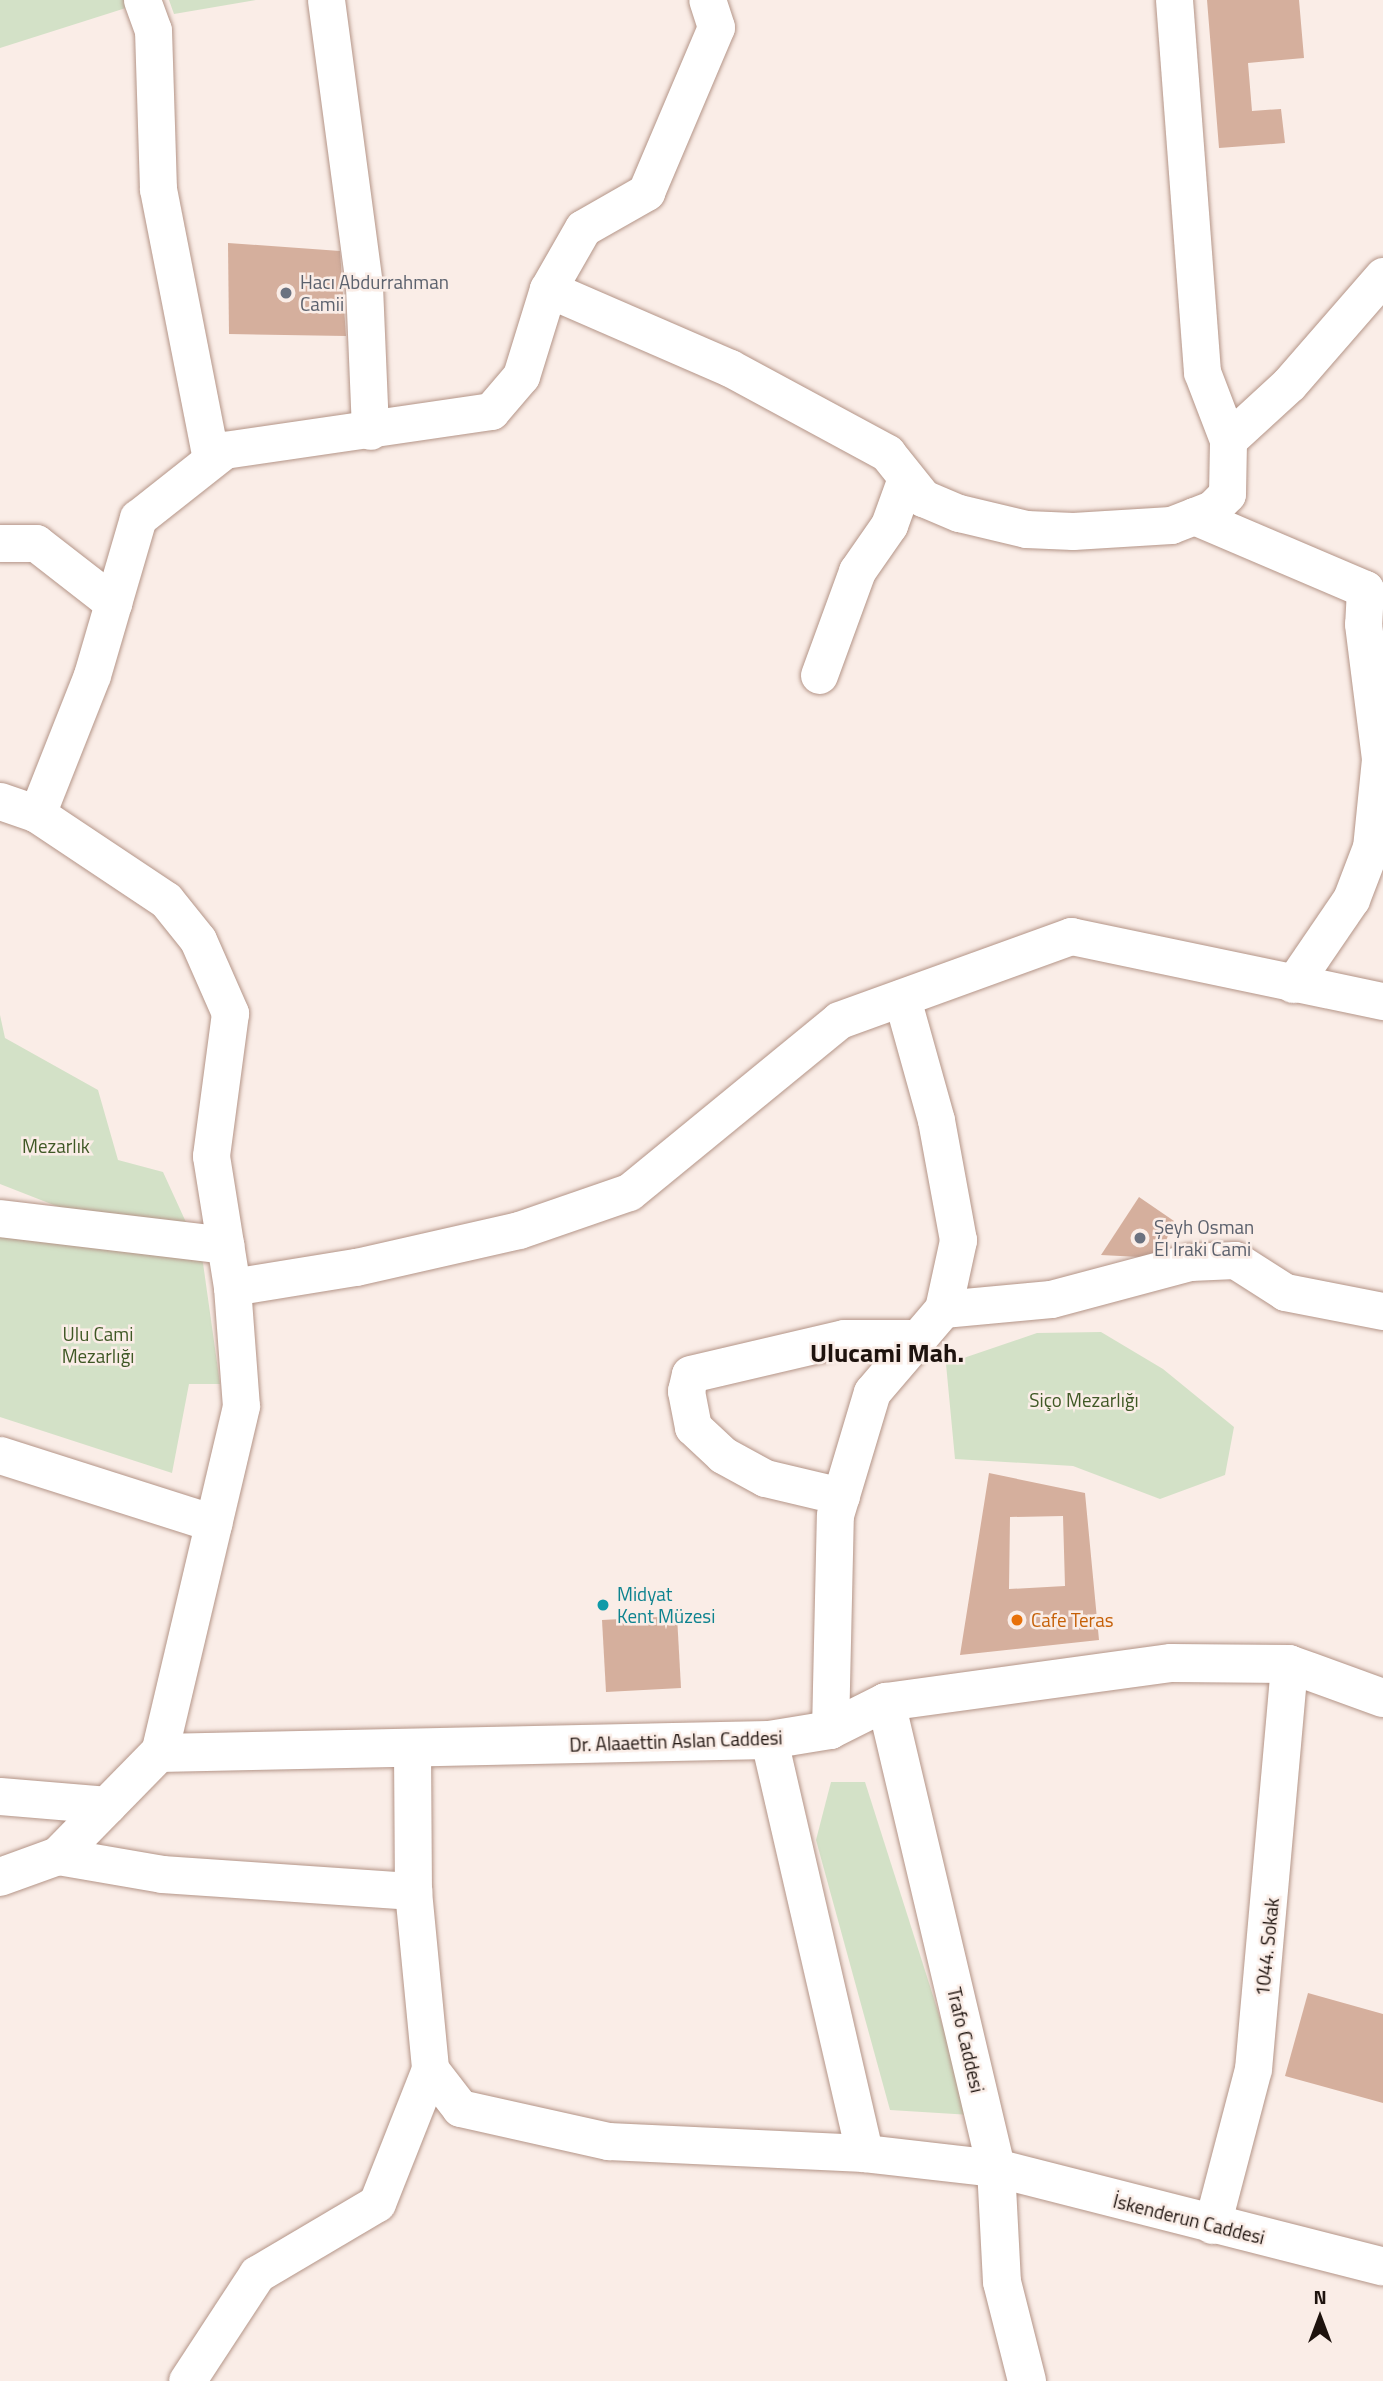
<!DOCTYPE html>
<html>
<head>
<meta charset="utf-8">
<style>
	body { margin:0 }
	#map { position:relative; width:1383px; height:2381px; overflow:hidden; background:#faede7; font-family:"Titillium Web",sans-serif }
	div>[style] { position:absolute }
	.green>* { inset:0; background:#d3e1c7 }
	.building>* { inset:0; background:#d5af9d }
	.roads { filter:drop-shadow(0 0 2px #b49588) drop-shadow(0 0 2px #b49588) }
	.minor>* { height:37px; margin:-18.5px; padding:0 18.5px; transform-origin:18.5px; border-radius:18.5px; background:#fff }
	.tertiary>* { height:38px; margin:-19px; padding:0 19px; transform-origin:19px; border-radius:19px; background:#fff }
	.dots>* { width:19px; height:19px; translate:-50% -50%; box-sizing:border-box; border:4px solid #faede7; border-radius:50% }
	span { translate:-50% -50%; white-space:nowrap; text-align:center; line-height:1.15; -webkit-text-stroke:5px #faede7; paint-order:stroke }
	.worship-label { font-size:19px; color:#5b616d }
	.left { translate:0 -50%; text-align:left }
	.park-label { font-size:19px; color:#3f5825 }
	.culture-label { font-size:19px; color:#0d838f }
	.food-label { font-size:19px; color:#c56008 }
	.street-label { font-size:19px; color:#1e130e }
	.district-label { font-size:26px; color:#1e130e; font-weight:700 }
	.north { position:absolute; left:1285px; top:2283px; width:70px; height:70px; -webkit-text-stroke:5px #faede7; paint-order:stroke; rotate:0deg; font-size:19px; font-weight:700; line-height:28px; text-align:center; color:#1e130e }
	.north::after { content:''; display:block; margin:auto; width:24px; height:32px; background:#1e130e; clip-path:polygon(50% 0,100% 100%,50% 72%,0 100%) }
</style>
</head>
<body>
<div id="map">
	<div class="green">
		<div style="clip-path:polygon(0 0,125px 0,129px 7px,0 48px)"></div>
		<div style="clip-path:polygon(169px 0,256px 0,174px 14px)"></div>
		<div style="clip-path:polygon(0 1015px,5px 1038px,98px 1090px,118px 1160px,163px 1172px,190px 1231px,69px 1211px,0 1184px)"></div>
		<div style="clip-path:polygon(0 1237px,202px 1256px,220px 1384px,189px 1384px,172px 1473px,0 1417px)"></div>
		<div style="clip-path:polygon(1101px 1332px,1163px 1369px,1234px 1427px,1225px 1475px,1160px 1499px,1073px 1466px,955px 1459px,946px 1364px,1037px 1333px)"></div>
		<div style="clip-path:polygon(831px 1782px,865px 1782px,971px 2115px,890px 2110px,816px 1840px)"></div>
	</div>
	<div class="building">
		<div style="clip-path:polygon(1207px 0,1299px 0,1304px 58px,1248px 63px,1252px 111px,1281px 109px,1285px 143px,1219px 148px)"></div>
		<div style="clip-path:polygon(228px 243px,340px 251px,346px 336px,229px 334px)"></div>
		<div style="clip-path:polygon(1139px 1197px,1174px 1221px,1159px 1258px,1101px 1255px)"></div>
		<div style="clip-path:polygon(evenodd,989px 1473px,1085px 1493px,1099px 1640px,960px 1655px,989px 1473px,1063px 1516px,1065px 1586px,1009px 1589px,1010px 1517px,1063px 1516px)"></div>
		<div style="clip-path:polygon(677px 1616px,681px 1688px,606px 1692px,602px 1620px)"></div>
		<div style="clip-path:polygon(1308px 1993px,1383px 2014px,1383px 2103px,1285px 2076px)"></div>
	</div>
	<div class="roads">
		<div class="minor">
			<div style="left:142px;top:0;width:32px;rotate:70deg"></div>
			<div style="left:153px;top:30px;width:159px;rotate:88.2deg"></div>
			<div style="left:158px;top:189px;width:274px;rotate:78.9deg"></div>
			<div style="left:326px;top:0;width:289px;rotate:82.4deg"></div>
			<div style="left:364px;top:286px;width:145px;rotate:87.6deg"></div>
			<div style="left:548px;top:289px;width:198px;rotate:23.5deg"></div>
			<div style="left:730px;top:368px;width:179px;rotate:28.4deg"></div>
			<div style="left:887px;top:453px;width:58px;rotate:51.3deg"></div>
			<div style="left:923px;top:498px;width:39px;rotate:23deg"></div>
			<div style="left:959px;top:513px;width:69px;rotate:13.4deg"></div>
			<div style="left:1026px;top:529px;width:47px;rotate:2.4deg"></div>
			<div style="left:1073px;top:531px;width:98px;rotate:-3.5deg"></div>
			<div style="left:1171px;top:525px;width:44px;rotate:-21.3deg"></div>
			<div style="left:1212px;top:509px;width:21px;rotate:-45deg"></div>
			<div style="left:1227px;top:494px;width:54px;rotate:-88.9deg"></div>
			<div style="left:1228px;top:440px;width:73px;rotate:-110.9deg"></div>
			<div style="left:1202px;top:372px;width:373px;rotate:-94.3deg"></div>
			<div style="left:1228px;top:440px;width:83px;rotate:-42.6deg"></div>
			<div style="left:1289px;top:384px;width:143px;rotate:-49deg"></div>
			<div style="left:1194px;top:516px;width:186px;rotate:23.1deg"></div>
			<div style="left:1365px;top:589px;width:35px;rotate:93deg"></div>
			<div style="left:1363px;top:624px;width:136px;rotate:82.8deg"></div>
			<div style="left:1380px;top:759px;width:88px;rotate:95.8deg"></div>
			<div style="left:1371px;top:847px;width:56px;rotate:111deg"></div>
			<div style="left:1351px;top:899px;width:103px;rotate:124.3deg"></div>
			<div style="left:0;top:543px;width:36px"></div>
			<div style="left:36px;top:543px;width:98px;rotate:37.9deg"></div>
			<div style="left:819px;top:675px;width:111px;rotate:-69.9deg"></div>
			<div style="left:857px;top:571px;width:56px;rotate:-55.2deg"></div>
			<div style="left:889px;top:525px;width:50px;rotate:-70.1deg"></div>
			<div style="left:0;top:801px;width:39px;rotate:19deg"></div>
			<div style="left:37px;top:814px;width:155px;rotate:33.7deg"></div>
			<div style="left:166px;top:900px;width:51px;rotate:51.3deg"></div>
			<div style="left:198px;top:940px;width:80px;rotate:66.3deg"></div>
			<div style="left:230px;top:1013px;width:144px;rotate:97.6deg"></div>
			<div style="left:211px;top:1156px;width:133px;rotate:80.9deg"></div>
			<div style="left:232px;top:1287px;width:119px;rotate:85.7deg"></div>
			<div style="left:241px;top:1406px;width:357px;rotate:103.3deg"></div>
			<div style="left:37px;top:814px;width:149px;rotate:-68.4deg"></div>
			<div style="left:92px;top:675px;width:164px;rotate:-73.7deg"></div>
			<div style="left:138px;top:518px;width:110px;rotate:-38.3deg"></div>
			<div style="left:224px;top:450px;width:270px;rotate:-8.3deg"></div>
			<div style="left:491px;top:411px;width:46px;rotate:-49.4deg"></div>
			<div style="left:521px;top:376px;width:91px;rotate:-72.8deg"></div>
			<div style="left:548px;top:289px;width:70px;rotate:-60.2deg"></div>
			<div style="left:583px;top:228px;width:73px;rotate:-29.7deg"></div>
			<div style="left:646px;top:192px;width:179px;rotate:-67deg"></div>
			<div style="left:716px;top:27px;width:28px;rotate:-108deg"></div>
			<div style="left:0;top:1218px;width:227px;rotate:6.8deg"></div>
			<div style="left:232px;top:1287px;width:126px;rotate:-9.2deg"></div>
			<div style="left:356px;top:1267px;width:167px;rotate:-12.8deg"></div>
			<div style="left:519px;top:1230px;width:116px;rotate:-19.1deg"></div>
			<div style="left:629px;top:1192px;width:271px;rotate:-39.3deg"></div>
			<div style="left:839px;top:1020px;width:247px;rotate:-19.9deg"></div>
			<div style="left:1071px;top:936px;width:319px;rotate:11.8deg"></div>
			<div style="left:943px;top:1309px;width:108px;rotate:-5.3deg"></div>
			<div style="left:1051px;top:1299px;width:144px;rotate:-14.9deg"></div>
			<div style="left:1190px;top:1262px;width:45px;rotate:-2.5deg"></div>
			<div style="left:1235px;top:1260px;width:59px;rotate:32.6deg"></div>
			<div style="left:1285px;top:1292px;width:100px;rotate:11deg"></div>
			<div style="left:0;top:1455px;width:224px;rotate:17.7deg"></div>
			<div style="left:841px;top:1496px;width:78px;rotate:-166.7deg"></div>
			<div style="left:765px;top:1478px;width:48px;rotate:-151.3deg"></div>
			<div style="left:723px;top:1455px;width:41px;rotate:-137deg"></div>
			<div style="left:693px;top:1427px;width:37px;rotate:-101deg"></div>
			<div style="left:686px;top:1391px;width:17px;rotate:-77deg"></div>
			<div style="left:690px;top:1374px;width:158px;rotate:-13.2deg"></div>
			<div style="left:844px;top:1338px;width:70px"></div>
			<div style="left:830px;top:1730px;width:215px;rotate:-88.7deg"></div>
			<div style="left:835px;top:1515px;width:128px;rotate:-73.3deg"></div>
			<div style="left:872px;top:1392px;width:109px;rotate:-49.5deg"></div>
			<div style="left:943px;top:1309px;width:71px;rotate:-77.7deg"></div>
			<div style="left:958px;top:1240px;width:122px;rotate:-100.4deg"></div>
			<div style="left:936px;top:1120px;width:127px;rotate:-105.6deg"></div>
			<div style="left:769px;top:1740px;width:424px;rotate:77deg"></div>
			<div style="left:412px;top:1750px;width:141px;rotate:89.6deg"></div>
			<div style="left:413px;top:1891px;width:179px;rotate:84.5deg"></div>
			<div style="left:430px;top:2069px;width:49px;rotate:52.4deg"></div>
			<div style="left:460px;top:2108px;width:152px;rotate:12.6deg"></div>
			<div style="left:608px;top:2141px;width:256px;rotate:2.7deg"></div>
			<div style="left:864px;top:2153px;width:133px;rotate:6.5deg"></div>
			<div style="left:0;top:1796px;width:108px;rotate:4.8deg"></div>
			<div style="left:58px;top:1856px;width:106px;rotate:9.8deg"></div>
			<div style="left:162px;top:1874px;width:252px;rotate:3.9deg"></div>
			<div style="left:1212px;top:2225px;width:161px;rotate:-75.3deg"></div>
			<div style="left:1253px;top:2069px;width:407px;rotate:-84.9deg"></div>
			<div style="left:187px;top:2381px;width:128px;rotate:-56.8deg"></div>
			<div style="left:257px;top:2274px;width:139px;rotate:-30.6deg"></div>
			<div style="left:377px;top:2203px;width:144px;rotate:-68.4deg"></div>
		</div>
		<div class="tertiary">
			<div style="left:886px;top:1702px;width:479px;rotate:76.7deg"></div>
			<div style="left:996px;top:2168px;width:114px;rotate:87deg"></div>
			<div style="left:1002px;top:2282px;width:102px;rotate:75.8deg"></div>
			<div style="left:0;top:1877px;width:62px;rotate:-19.9deg"></div>
			<div style="left:58px;top:1856px;width:144px;rotate:-45.6deg"></div>
			<div style="left:159px;top:1753px;width:610px;rotate:-1.22deg"></div>
			<div style="left:769px;top:1740px;width:62px;rotate:-9.3deg"></div>
			<div style="left:830px;top:1730px;width:63px;rotate:-26.6deg"></div>
			<div style="left:886px;top:1702px;width:288px;rotate:-7.8deg"></div>
			<div style="left:1171px;top:1663px;width:118px;rotate:0.5deg"></div>
			<div style="left:1289px;top:1664px;width:100px;rotate:19.9deg"></div>
			<div style="left:996px;top:2168px;width:399px;rotate:14.3deg"></div>
		</div>
	</div>
	<div class="dots">
		<div style="left:286px;top:293px;background:#6b7280"></div>
		<div style="left:1140px;top:1238px;background:#6b7280"></div>
		<div style="left:603px;top:1605px;background:#0f9aa8"></div>
		<div style="left:1017px;top:1620px;background:#e8710a"></div>
	</div>
	<div class="worship-label">
		<span class="left" style="left:300px;top:293px">Hacı Abdurrahman<br>Camii</span>
		<span class="left" style="left:1154px;top:1238px">Şeyh Osman<br>El Iraki Cami</span>
	</div>
	<div class="park-label">
		<span style="left:56px;top:1146px">Mezarlık</span>
		<span style="left:98px;top:1345px">Ulu Cami<br>Mezarlığı</span>
		<span style="left:1084px;top:1400px">Siço Mezarlığı</span>
	</div>
	<div class="culture-label">
		<span class="left" style="left:617px;top:1605px">Midyat<br>Kent Müzesi</span>
	</div>
	<div class="food-label">
		<span class="left" style="left:1031px;top:1620px">Cafe Teras</span>
	</div>
	<div class="street-label">
		<span style="left:676px;top:1741px;rotate:-2deg">Dr. Alaaettin Aslan Caddesi</span>
		<span style="left:1267px;top:1947px;rotate:-84deg">1044. Sokak</span>
		<span style="left:966px;top:2040px;rotate:77deg">Trafo Caddesi</span>
		<span style="left:1189px;top:2219px;rotate:14deg">İskenderun Caddesi</span>
	</div>
	<div class="district-label">
		<span style="left:887px;top:1353px">Ulucami Mah.</span>
	</div>
	<div class="north">N</div>
</div>
</body>
</html>
